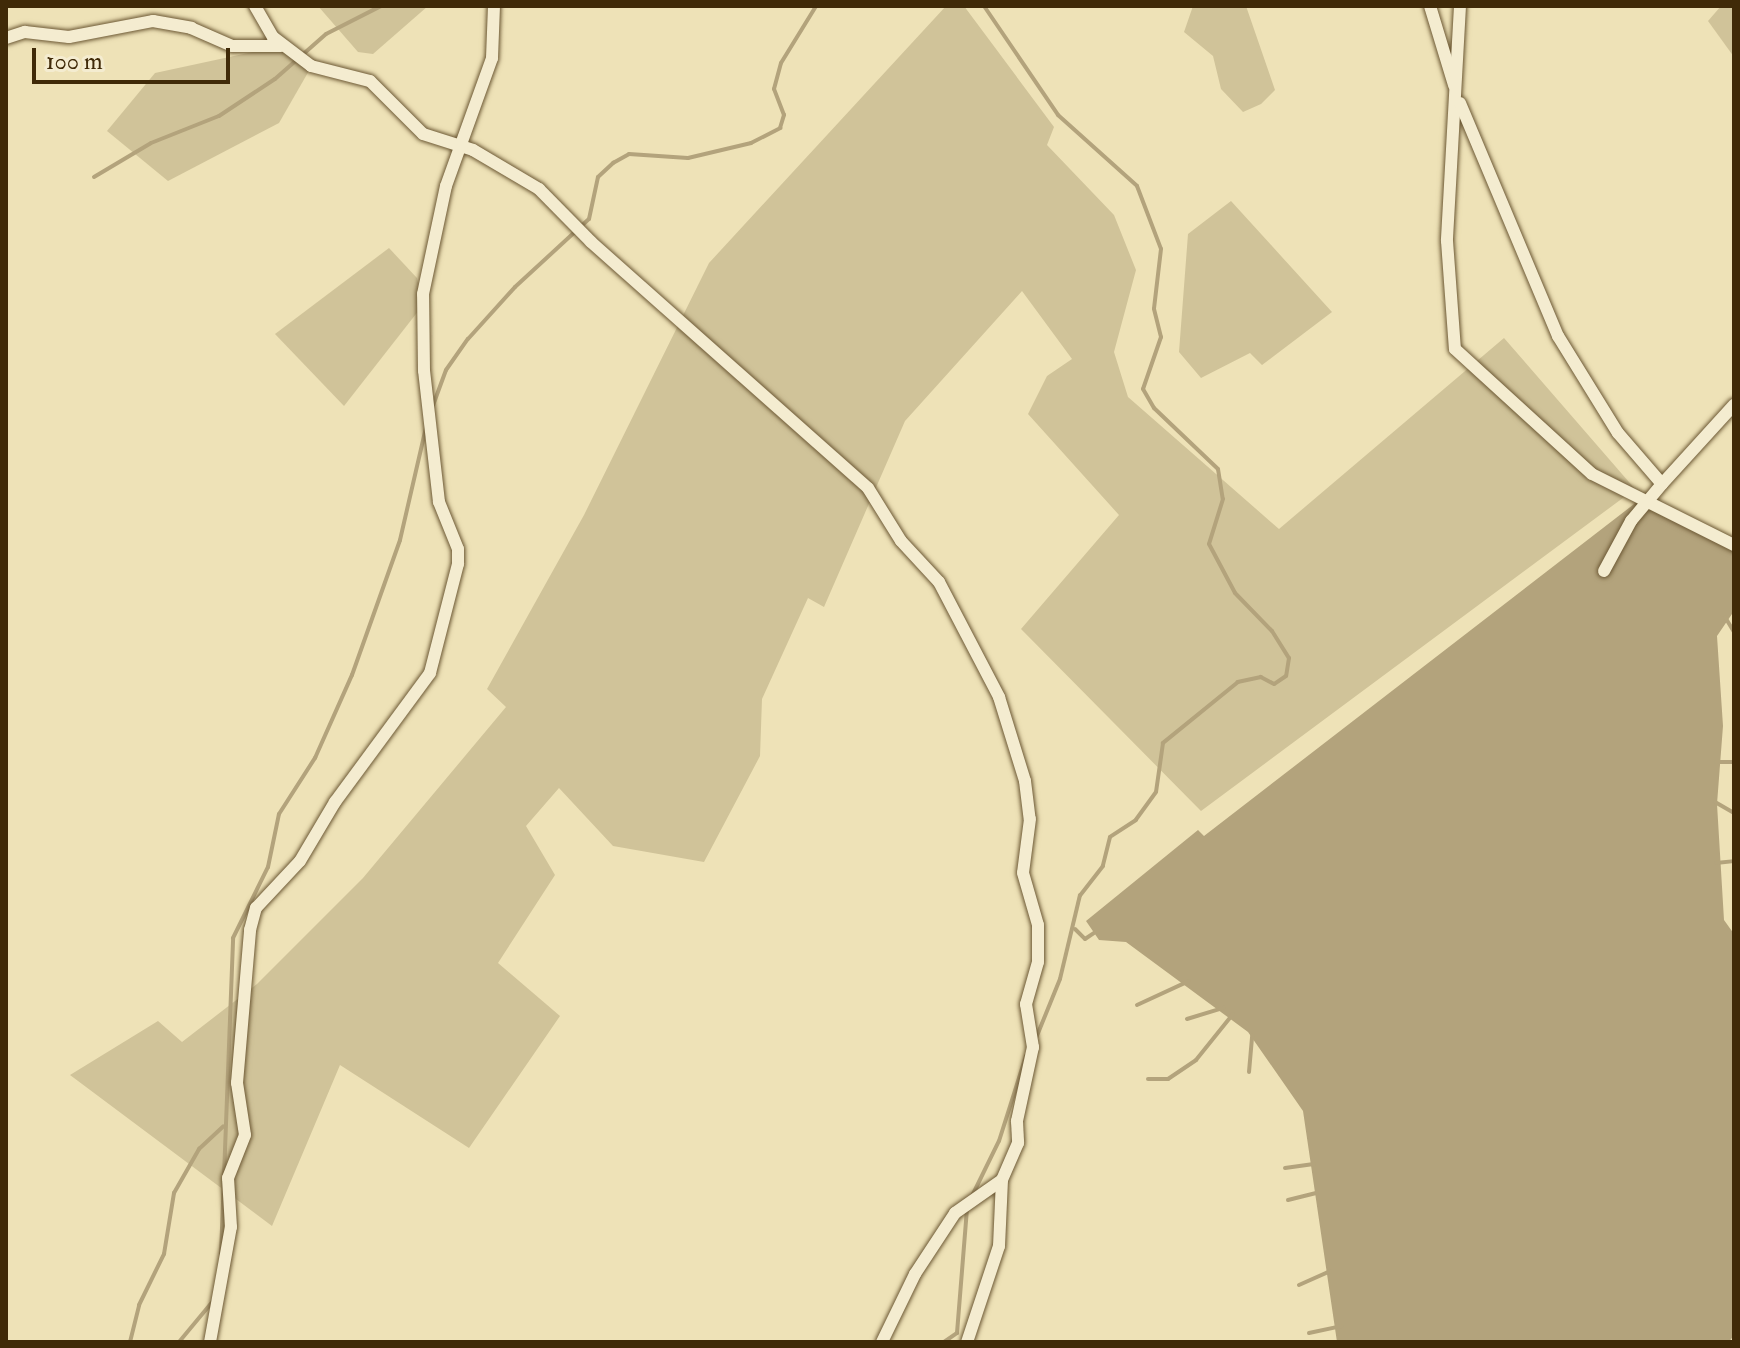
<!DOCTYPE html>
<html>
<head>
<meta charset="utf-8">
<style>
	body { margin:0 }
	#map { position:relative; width:1740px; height:1348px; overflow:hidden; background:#eee2b7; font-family:"IM FELL Double Pica",serif }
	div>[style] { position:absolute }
	.green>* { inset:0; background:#d0c399 }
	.water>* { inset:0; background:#b3a37c }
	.stream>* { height:4px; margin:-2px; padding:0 2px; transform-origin:2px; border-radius:2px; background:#b3a37c }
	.roads { filter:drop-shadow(0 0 2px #6c5834) drop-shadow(0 0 2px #6c5834) }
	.street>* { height:12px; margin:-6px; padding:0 6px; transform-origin:6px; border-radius:6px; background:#f4ecd0 }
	span { translate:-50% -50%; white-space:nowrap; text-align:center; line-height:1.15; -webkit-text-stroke:8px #f4ecd0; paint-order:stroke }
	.frame { position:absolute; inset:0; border:8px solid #402a08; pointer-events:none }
	.scale { position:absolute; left:32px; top:48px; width:198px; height:36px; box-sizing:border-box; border:4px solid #402a08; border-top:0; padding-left:10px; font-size:24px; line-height:28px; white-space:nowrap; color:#402a08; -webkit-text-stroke:6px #f4ecd0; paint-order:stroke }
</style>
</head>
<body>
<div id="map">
	<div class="green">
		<div style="clip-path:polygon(318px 6px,428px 6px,373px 54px,358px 52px)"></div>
		<div style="clip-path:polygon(946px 6px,964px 6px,1054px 127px,1047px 145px,1114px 215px,1136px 270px,1114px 352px,1128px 397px,1279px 529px,1504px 338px,1635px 489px,1201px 811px,1021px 629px,1119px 515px,1028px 414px,1047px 376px,1072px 359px,1022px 291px,905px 421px,824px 607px,808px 598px,762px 699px,760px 756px,704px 862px,613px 846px,559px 788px,526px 826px,555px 875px,498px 963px,560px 1016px,469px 1148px,340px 1065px,272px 1226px,70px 1075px,158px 1021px,182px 1042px,257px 984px,363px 878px,506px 707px,487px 689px,584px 515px,709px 263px)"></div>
		<div style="clip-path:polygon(1193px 6px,1246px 6px,1275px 90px,1261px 104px,1243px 112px,1221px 89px,1213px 56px,1184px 32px)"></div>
		<div style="clip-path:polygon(1721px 6px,1734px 6px,1734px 57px,1708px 21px)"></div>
		<div style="clip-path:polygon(281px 46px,310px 69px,279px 123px,168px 181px,107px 131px,155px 73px)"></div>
		<div style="clip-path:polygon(1231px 201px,1332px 312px,1262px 365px,1250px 353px,1201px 378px,1179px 352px,1188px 234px)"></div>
		<div style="clip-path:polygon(389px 248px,417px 278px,423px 305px,344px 406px,275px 334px)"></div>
	</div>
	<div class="water">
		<div style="clip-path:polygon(1638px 501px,1734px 549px,1734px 611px,1717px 636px,1723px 726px,1717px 804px,1724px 920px,1734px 934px,1734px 1335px,1729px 1342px,1337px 1342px,1303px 1111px,1248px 1032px,1126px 942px,1099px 940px,1086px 921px,1198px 830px,1204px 836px)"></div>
	</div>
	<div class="stream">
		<div style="left:984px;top:6px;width:132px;rotate:55.8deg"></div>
		<div style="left:1058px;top:115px;width:106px;rotate:41.9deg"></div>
		<div style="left:1137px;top:186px;width:67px;rotate:69.1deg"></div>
		<div style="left:1161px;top:249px;width:60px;rotate:96.7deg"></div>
		<div style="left:1154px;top:309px;width:29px;rotate:76deg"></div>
		<div style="left:1161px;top:337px;width:55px;rotate:109.1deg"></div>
		<div style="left:1143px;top:389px;width:22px;rotate:60deg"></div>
		<div style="left:1154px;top:408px;width:88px;rotate:43.6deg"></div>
		<div style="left:1218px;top:469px;width:30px;rotate:81deg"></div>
		<div style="left:1223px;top:499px;width:47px;rotate:107.3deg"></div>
		<div style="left:1209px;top:544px;width:55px;rotate:62deg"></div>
		<div style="left:1235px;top:593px;width:53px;rotate:45.8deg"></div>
		<div style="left:1272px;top:631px;width:32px;rotate:58deg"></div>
		<div style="left:1289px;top:658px;width:18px;rotate:99deg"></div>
		<div style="left:1286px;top:676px;width:14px;rotate:146deg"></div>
		<div style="left:1274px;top:684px;width:15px;rotate:-152deg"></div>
		<div style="left:1261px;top:677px;width:24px;rotate:168deg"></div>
		<div style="left:1238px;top:682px;width:97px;rotate:140.9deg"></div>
		<div style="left:1163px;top:743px;width:49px;rotate:98.1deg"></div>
		<div style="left:1156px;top:792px;width:34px;rotate:126deg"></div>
		<div style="left:1136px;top:820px;width:31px;rotate:147deg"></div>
		<div style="left:1110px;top:837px;width:30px;rotate:104deg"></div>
		<div style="left:1103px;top:866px;width:37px;rotate:128deg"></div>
		<div style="left:1080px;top:895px;width:86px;rotate:103.4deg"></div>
		<div style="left:1060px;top:979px;width:64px;rotate:112.1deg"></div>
		<div style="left:94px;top:177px;width:66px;rotate:-30.8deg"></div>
		<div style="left:151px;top:143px;width:73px;rotate:-21.7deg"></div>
		<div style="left:219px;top:116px;width:67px;rotate:-33.5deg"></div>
		<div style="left:275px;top:79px;width:68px;rotate:-41.4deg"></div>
		<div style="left:326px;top:34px;width:62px;rotate:-27deg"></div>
		<div style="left:432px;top:408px;width:40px;rotate:-69.8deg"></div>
		<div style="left:446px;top:370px;width:38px;rotate:-55deg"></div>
		<div style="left:468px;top:339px;width:70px;rotate:-47.9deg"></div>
		<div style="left:515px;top:287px;width:100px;rotate:-42.6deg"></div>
		<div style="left:589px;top:219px;width:43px;rotate:-77.9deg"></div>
		<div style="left:598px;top:177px;width:21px;rotate:-43deg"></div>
		<div style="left:613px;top:163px;width:18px;rotate:-29deg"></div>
		<div style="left:629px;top:154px;width:59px;rotate:3.9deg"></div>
		<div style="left:688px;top:158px;width:65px;rotate:-13.4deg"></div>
		<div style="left:751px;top:143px;width:33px;rotate:-27deg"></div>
		<div style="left:780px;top:128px;width:14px;rotate:-73deg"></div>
		<div style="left:784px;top:115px;width:28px;rotate:-111deg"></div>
		<div style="left:774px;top:89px;width:27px;rotate:-75deg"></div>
		<div style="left:781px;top:63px;width:67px;rotate:-58.4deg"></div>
		<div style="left:1725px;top:617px;width:17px;rotate:59deg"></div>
		<div style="left:1716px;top:762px;width:18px"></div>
		<div style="left:1715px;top:802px;width:22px;rotate:30deg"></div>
		<div style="left:1716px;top:863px;width:18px;rotate:-6deg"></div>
		<div style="left:1075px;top:929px;width:14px;rotate:45deg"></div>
		<div style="left:1085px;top:939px;width:11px;rotate:-34deg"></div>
		<div style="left:1137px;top:1005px;width:57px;rotate:-24.8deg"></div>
		<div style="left:1187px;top:1019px;width:38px;rotate:-17deg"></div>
		<div style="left:1249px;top:1072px;width:37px;rotate:-85deg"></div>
		<div style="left:1148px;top:1079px;width:20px"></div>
		<div style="left:1168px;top:1079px;width:34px;rotate:-34deg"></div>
		<div style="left:1196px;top:1060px;width:59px;rotate:-51.2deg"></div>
		<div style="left:1285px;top:1168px;width:29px;rotate:-8deg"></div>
		<div style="left:972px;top:1196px;width:61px;rotate:-63.9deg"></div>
		<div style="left:999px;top:1141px;width:89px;rotate:-72.4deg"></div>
		<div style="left:1288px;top:1200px;width:30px;rotate:-14deg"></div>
		<div style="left:221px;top:1254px;width:316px;rotate:-87.8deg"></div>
		<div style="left:233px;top:938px;width:79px;rotate:-63.8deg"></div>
		<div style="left:268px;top:867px;width:54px;rotate:-78.3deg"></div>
		<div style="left:279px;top:814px;width:67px;rotate:-57.3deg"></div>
		<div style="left:315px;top:758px;width:91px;rotate:-66deg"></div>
		<div style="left:352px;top:675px;width:143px;rotate:-70.4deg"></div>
		<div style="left:400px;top:540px;width:116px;rotate:-77deg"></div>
		<div style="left:1299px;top:1285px;width:34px;rotate:-24deg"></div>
		<div style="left:1309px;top:1333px;width:33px;rotate:-12deg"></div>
		<div style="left:130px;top:1342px;width:38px;rotate:-76deg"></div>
		<div style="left:139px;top:1305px;width:57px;rotate:-63.9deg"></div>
		<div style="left:164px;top:1254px;width:62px;rotate:-80.7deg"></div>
		<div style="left:174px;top:1193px;width:51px;rotate:-60.4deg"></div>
		<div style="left:199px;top:1149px;width:33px;rotate:-43deg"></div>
		<div style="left:179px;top:1342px;width:53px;rotate:-50.3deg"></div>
		<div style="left:944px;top:1342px;width:16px;rotate:-35deg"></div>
		<div style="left:957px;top:1333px;width:125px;rotate:-85.4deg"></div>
	</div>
	<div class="roads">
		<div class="street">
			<div style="left:255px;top:6px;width:36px;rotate:60deg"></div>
			<div style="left:273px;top:37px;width:48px;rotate:37.3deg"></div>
			<div style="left:311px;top:66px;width:61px;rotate:14.3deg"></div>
			<div style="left:370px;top:81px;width:75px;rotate:45deg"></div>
			<div style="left:423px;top:134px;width:52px;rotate:17.7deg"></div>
			<div style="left:473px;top:150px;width:77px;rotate:30.6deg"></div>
			<div style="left:539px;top:189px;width:74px;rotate:45.5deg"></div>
			<div style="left:591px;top:242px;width:370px;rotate:41.6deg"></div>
			<div style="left:868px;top:488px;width:62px;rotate:58.1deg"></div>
			<div style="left:901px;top:541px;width:56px;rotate:47.2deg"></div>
			<div style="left:939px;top:582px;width:130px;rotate:62.4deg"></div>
			<div style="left:999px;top:697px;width:88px;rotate:72.8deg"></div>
			<div style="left:1025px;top:781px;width:38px;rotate:83deg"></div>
			<div style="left:1030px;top:819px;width:54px;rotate:97.4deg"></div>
			<div style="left:1023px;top:873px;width:54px;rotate:73.9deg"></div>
			<div style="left:1038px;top:925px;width:37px;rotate:90deg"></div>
			<div style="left:1038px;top:962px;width:44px;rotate:105.9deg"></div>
			<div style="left:1026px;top:1004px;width:44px;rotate:80.8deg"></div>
			<div style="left:1033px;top:1047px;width:76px;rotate:102.2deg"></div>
			<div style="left:1017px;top:1121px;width:22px;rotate:87deg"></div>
			<div style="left:1018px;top:1143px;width:40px;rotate:113.4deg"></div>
			<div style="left:1002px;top:1180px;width:66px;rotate:92.6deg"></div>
			<div style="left:999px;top:1246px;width:101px;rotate:108.4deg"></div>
			<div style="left:1430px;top:6px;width:83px;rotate:73.1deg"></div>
			<div style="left:1460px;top:6px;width:235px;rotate:93.2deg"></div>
			<div style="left:1447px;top:241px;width:108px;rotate:85.8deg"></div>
			<div style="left:1455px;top:349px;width:185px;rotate:42.4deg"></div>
			<div style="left:1592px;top:474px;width:159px;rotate:26.6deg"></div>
			<div style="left:6px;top:38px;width:20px;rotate:-18deg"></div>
			<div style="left:25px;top:32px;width:44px;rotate:6.5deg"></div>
			<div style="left:69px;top:37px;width:86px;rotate:-10.8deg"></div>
			<div style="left:153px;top:21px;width:39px;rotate:10deg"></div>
			<div style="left:191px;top:28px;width:45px;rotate:23.7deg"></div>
			<div style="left:232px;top:46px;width:49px"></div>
			<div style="left:1460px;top:103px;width:253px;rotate:67.2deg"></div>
			<div style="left:1558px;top:336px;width:114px;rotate:58.3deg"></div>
			<div style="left:1618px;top:433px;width:67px;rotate:49.2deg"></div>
			<div style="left:1662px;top:484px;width:107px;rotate:-47.7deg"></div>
			<div style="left:1604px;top:571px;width:57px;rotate:-61.6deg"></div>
			<div style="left:1631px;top:521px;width:48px;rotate:-50deg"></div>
			<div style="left:210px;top:1342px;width:117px;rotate:-79.7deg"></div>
			<div style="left:231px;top:1227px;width:49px;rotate:-93.5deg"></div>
			<div style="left:228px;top:1178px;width:46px;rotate:-68.4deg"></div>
			<div style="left:245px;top:1135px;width:53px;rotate:-98.7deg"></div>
			<div style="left:237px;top:1083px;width:154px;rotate:-85.1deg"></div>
			<div style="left:250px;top:930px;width:23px;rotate:-75deg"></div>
			<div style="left:256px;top:908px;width:64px;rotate:-46.9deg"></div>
			<div style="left:300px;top:861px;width:69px;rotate:-59.3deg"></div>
			<div style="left:335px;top:802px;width:160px;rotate:-53.6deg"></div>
			<div style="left:430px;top:673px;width:113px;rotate:-75.6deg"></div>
			<div style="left:458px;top:564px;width:15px;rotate:-90deg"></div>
			<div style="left:458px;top:549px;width:51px;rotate:-112deg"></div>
			<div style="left:439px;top:502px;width:132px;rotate:-96.5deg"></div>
			<div style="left:424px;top:371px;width:77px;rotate:-90.7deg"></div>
			<div style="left:423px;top:294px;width:110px;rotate:-78deg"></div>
			<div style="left:446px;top:186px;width:136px;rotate:-70.2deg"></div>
			<div style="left:492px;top:58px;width:52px;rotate:-87.8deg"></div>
			<div style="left:882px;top:1342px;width:76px;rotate:-64.1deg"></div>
			<div style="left:915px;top:1274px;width:73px;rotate:-56.7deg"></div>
			<div style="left:955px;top:1213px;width:57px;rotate:-35.1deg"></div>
		</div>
	</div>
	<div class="frame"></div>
	<div class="scale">100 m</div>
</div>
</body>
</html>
